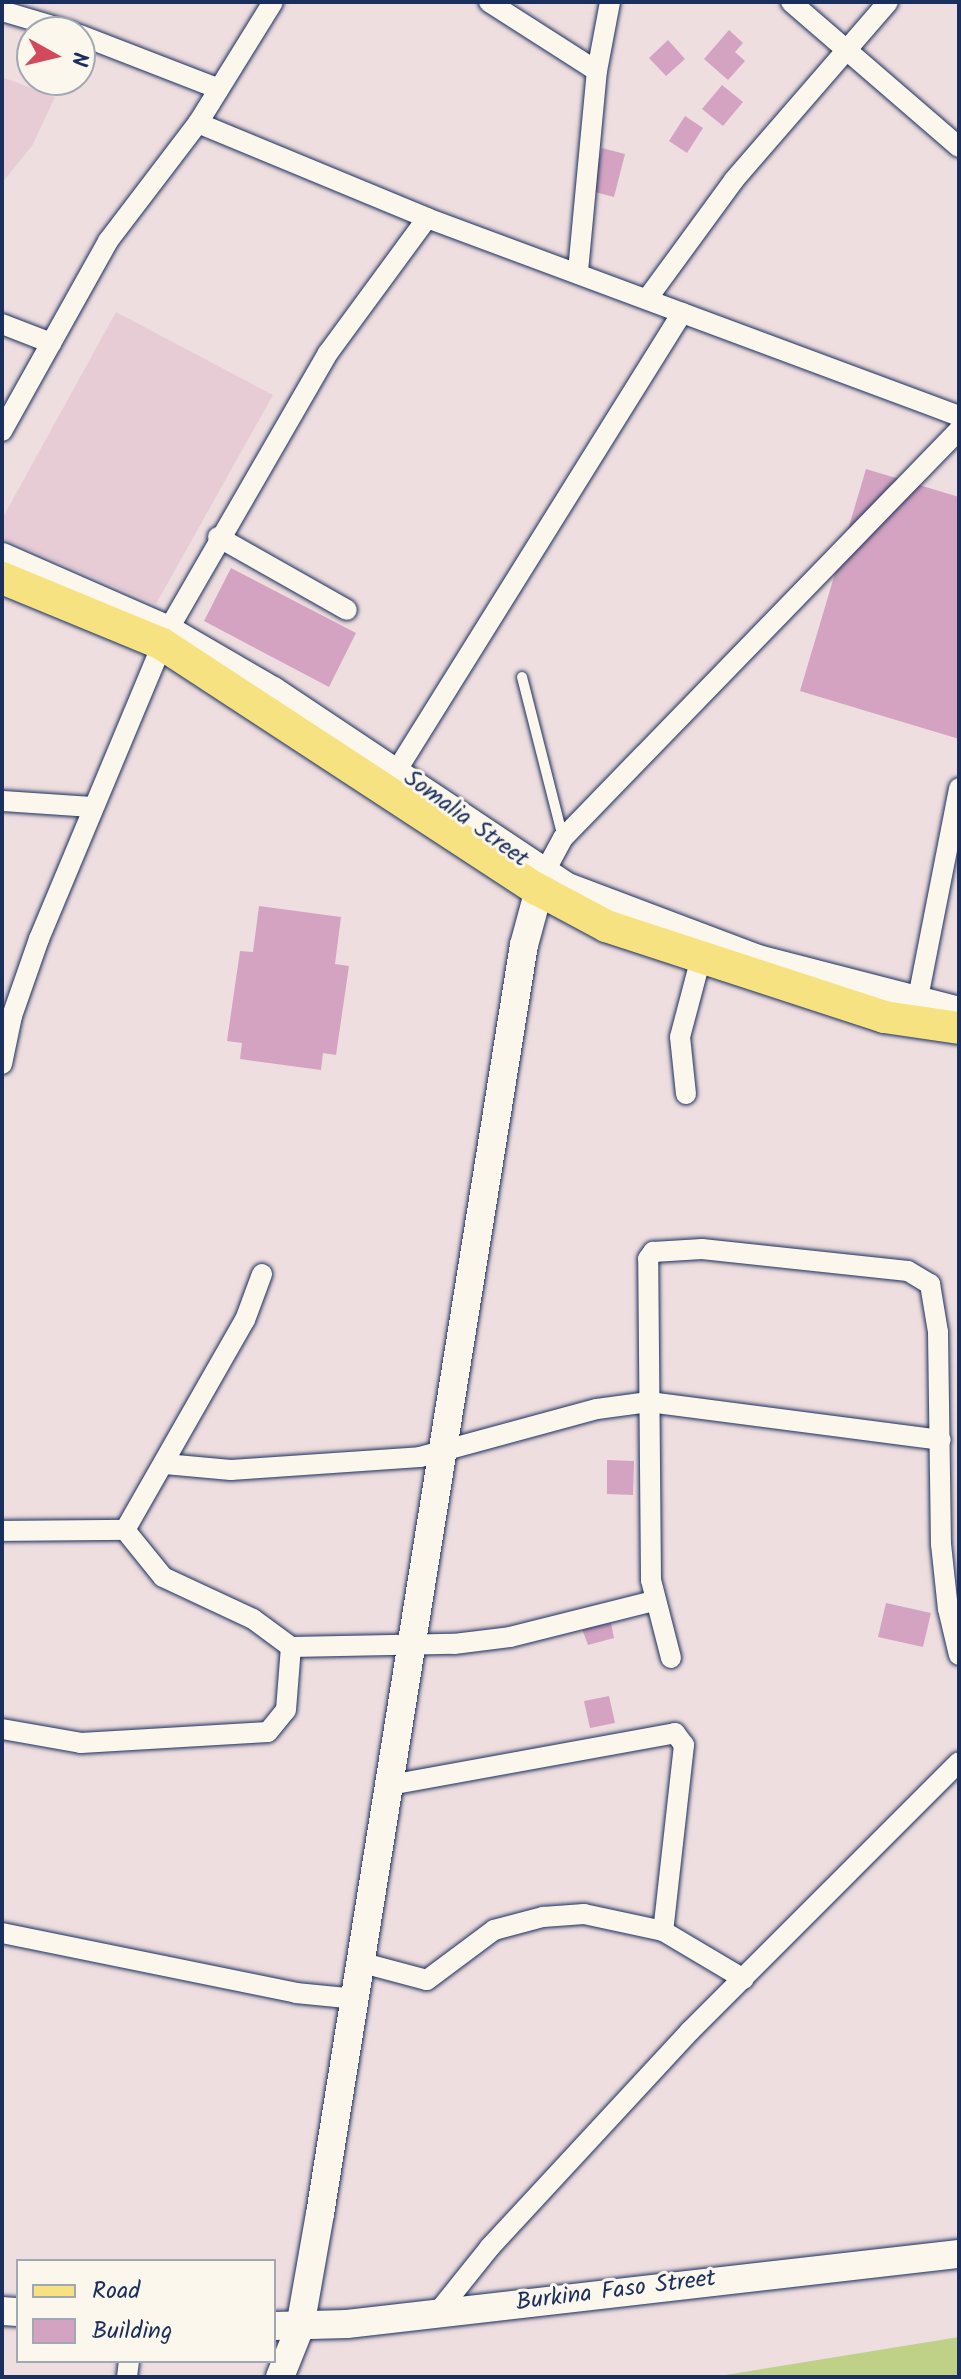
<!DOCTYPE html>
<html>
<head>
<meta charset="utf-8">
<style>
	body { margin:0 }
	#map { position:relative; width:961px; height:2379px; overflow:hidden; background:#efdedf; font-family:Kalam,sans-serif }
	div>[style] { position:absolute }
	.built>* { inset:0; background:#e7ccd6 }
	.green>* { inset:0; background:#bfd186 }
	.building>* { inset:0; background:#d4a3c1 }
	.roads { filter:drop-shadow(0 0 2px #1b2f5e) drop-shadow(0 0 2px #1b2f5e) }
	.service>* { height:10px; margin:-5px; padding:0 5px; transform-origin:5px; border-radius:5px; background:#fbf7ec }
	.minor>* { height:20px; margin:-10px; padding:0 10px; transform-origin:10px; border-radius:10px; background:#fbf7ec }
	.secondary>* { height:28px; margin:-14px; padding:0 14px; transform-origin:14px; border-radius:14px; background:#fbf7ec }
	.primary>* { height:32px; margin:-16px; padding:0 16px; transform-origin:16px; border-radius:16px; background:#f6e281 }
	span { translate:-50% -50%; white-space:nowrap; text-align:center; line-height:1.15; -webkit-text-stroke:6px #fbf7ec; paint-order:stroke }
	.street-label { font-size:24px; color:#1b2f5e }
	.frame { position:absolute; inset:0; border:4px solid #1b2f5e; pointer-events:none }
	.legend { position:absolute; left:16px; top:2259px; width:260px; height:104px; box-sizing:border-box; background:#fbf7ec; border:2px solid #a1a7b3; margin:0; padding:10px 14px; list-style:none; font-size:24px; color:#1b2f5e }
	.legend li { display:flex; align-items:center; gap:16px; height:40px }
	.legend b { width:40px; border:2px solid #a1a7b3 }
	.north { position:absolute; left:16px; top:16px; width:80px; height:80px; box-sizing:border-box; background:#fbf7ec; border:2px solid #a1a7b3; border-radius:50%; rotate:98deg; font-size:22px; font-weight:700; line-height:32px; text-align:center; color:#1b2f5e }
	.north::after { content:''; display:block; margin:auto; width:28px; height:36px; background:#d1495b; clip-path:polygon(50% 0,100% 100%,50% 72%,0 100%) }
</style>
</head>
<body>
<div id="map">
	<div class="built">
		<div style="clip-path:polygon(2px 77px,55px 97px,32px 146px,2px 183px)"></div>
		<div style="clip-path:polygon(116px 312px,273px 395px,156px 604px,2px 538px,2px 519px)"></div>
	</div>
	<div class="green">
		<div style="clip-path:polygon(959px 2337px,959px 2377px,713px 2377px)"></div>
	</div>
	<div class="building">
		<div style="clip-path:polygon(729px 30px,743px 43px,735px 52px,745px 61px,728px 80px,704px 59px)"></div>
		<div style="clip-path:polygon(668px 40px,685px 59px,666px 76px,649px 58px)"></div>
		<div style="clip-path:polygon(722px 85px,743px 102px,723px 126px,702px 109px)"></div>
		<div style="clip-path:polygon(685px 116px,703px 128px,687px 153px,669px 141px)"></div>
		<div style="clip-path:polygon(602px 148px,625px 154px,614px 197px,591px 191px)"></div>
		<div style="clip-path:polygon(866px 469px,959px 497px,959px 739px,800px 691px)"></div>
		<div style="clip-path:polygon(231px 568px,356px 633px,329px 687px,204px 621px)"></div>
		<div style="clip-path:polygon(259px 906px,341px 917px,335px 964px,349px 966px,336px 1055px,323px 1053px,321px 1070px,240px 1059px,242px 1043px,227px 1041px,240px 951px,253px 952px)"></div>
		<div style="clip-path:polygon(607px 1460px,634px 1461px,633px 1495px,607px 1494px)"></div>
		<div style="clip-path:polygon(886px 1603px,931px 1613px,923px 1647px,878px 1637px)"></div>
		<div style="clip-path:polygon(611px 1623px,614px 1638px,588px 1645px,582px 1629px)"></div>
		<div style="clip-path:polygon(609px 1696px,615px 1723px,590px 1728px,584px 1701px)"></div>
	</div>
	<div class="roads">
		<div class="service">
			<div style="left:522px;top:677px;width:166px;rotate:75.7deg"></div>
		</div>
		<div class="minor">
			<div style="left:489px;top:2px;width:128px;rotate:32.6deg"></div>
			<div style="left:791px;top:2px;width:222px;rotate:40.8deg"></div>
			<div style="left:2px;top:11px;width:74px;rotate:16.5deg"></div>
			<div style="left:80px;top:35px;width:149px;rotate:21.2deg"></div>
			<div style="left:198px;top:123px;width:248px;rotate:22.5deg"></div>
			<div style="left:427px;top:218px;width:568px;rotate:20.41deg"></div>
			<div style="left:578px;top:271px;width:201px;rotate:-84.6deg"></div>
			<div style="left:597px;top:71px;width:70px;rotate:-79.3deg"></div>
			<div style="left:647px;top:299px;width:147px;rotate:-53.8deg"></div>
			<div style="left:734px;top:180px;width:235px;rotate:-49.1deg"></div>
			<div style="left:2px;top:324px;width:53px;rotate:21.2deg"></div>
			<div style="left:2px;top:431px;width:218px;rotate:-60.8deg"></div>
			<div style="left:108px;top:241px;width:148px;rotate:-52.7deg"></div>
			<div style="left:198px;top:123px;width:142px;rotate:-58.2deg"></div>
			<div style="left:218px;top:537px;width:148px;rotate:29.5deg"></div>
			<div style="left:397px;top:770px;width:539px;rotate:-58.05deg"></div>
			<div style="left:2px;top:801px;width:91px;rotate:3.8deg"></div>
			<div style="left:543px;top:875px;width:42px;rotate:-61.6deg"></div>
			<div style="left:563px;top:838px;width:569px;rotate:-45.86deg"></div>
			<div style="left:917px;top:1003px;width:219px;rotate:-78.9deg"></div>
			<div style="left:2px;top:1064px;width:49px;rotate:-78.2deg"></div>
			<div style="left:12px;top:1016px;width:82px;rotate:-70.7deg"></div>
			<div style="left:39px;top:939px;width:335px;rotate:-67.3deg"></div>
			<div style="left:168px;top:630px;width:320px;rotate:-60deg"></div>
			<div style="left:328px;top:353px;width:167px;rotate:-53.7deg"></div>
			<div style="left:686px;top:1094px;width:57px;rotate:-96deg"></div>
			<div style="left:680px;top:1037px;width:94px;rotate:-75.2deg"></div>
			<div style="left:165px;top:1464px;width:66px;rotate:5.2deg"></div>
			<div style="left:231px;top:1470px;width:189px;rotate:-3.9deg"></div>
			<div style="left:420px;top:1457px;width:183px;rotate:-15.2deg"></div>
			<div style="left:597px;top:1409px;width:52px;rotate:-7.7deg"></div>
			<div style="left:649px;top:1402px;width:294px;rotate:7.4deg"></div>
			<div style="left:125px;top:1530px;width:60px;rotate:51deg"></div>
			<div style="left:163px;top:1577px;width:99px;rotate:25deg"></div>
			<div style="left:253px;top:1619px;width:47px;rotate:36.4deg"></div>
			<div style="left:291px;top:1647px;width:163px;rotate:-1.1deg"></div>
			<div style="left:454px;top:1644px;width:56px;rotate:-7.1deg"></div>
			<div style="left:510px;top:1637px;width:147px;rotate:-14.1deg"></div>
			<div style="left:125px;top:1530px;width:242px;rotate:-60.3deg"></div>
			<div style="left:245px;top:1320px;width:49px;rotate:-69.7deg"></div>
			<div style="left:2px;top:1531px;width:123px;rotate:-0.5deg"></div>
			<div style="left:671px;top:1658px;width:81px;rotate:-104.4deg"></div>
			<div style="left:651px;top:1580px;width:321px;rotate:-90.5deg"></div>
			<div style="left:648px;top:1259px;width:9px;rotate:-54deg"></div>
			<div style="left:653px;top:1252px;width:49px;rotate:-3.5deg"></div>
			<div style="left:702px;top:1249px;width:207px;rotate:6.1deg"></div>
			<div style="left:908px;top:1271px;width:26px;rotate:31deg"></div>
			<div style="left:930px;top:1284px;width:49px;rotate:80.5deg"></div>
			<div style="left:938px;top:1332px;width:212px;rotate:89.2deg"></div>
			<div style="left:941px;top:1544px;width:65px;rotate:83.9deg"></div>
			<div style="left:948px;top:1609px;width:47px;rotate:76.6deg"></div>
			<div style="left:2px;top:1729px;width:80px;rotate:10deg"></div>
			<div style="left:81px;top:1743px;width:187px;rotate:-3.4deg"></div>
			<div style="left:268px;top:1732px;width:28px;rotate:-51deg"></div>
			<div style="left:286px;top:1710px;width:63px;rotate:-85.5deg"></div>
			<div style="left:390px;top:1785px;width:290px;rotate:-10.3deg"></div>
			<div style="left:675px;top:1733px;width:15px;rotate:53deg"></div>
			<div style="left:684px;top:1745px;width:187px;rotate:96.4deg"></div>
			<div style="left:2px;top:1933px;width:300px;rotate:11.5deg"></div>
			<div style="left:296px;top:1993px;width:61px;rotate:5.6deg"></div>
			<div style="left:363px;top:1963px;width:66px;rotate:14.9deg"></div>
			<div style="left:427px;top:1980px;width:84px;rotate:-36.7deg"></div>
			<div style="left:494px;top:1930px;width:51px;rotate:-14.9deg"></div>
			<div style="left:543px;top:1917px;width:41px;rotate:-4.2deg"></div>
			<div style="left:584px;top:1914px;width:81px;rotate:12.1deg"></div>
			<div style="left:663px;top:1931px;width:94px;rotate:30.7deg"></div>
			<div style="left:438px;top:2312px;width:83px;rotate:-51.3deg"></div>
			<div style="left:490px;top:2247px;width:294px;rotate:-47.2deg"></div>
			<div style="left:690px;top:2031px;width:380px;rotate:-45deg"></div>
			<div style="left:127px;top:2377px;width:16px;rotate:-83deg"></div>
		</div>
		<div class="secondary">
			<div style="left:2px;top:557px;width:181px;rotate:23.7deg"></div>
			<div style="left:168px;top:630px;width:121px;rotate:30.2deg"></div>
			<div style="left:273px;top:691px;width:351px;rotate:33.7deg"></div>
			<div style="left:565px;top:886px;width:206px;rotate:20.7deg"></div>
			<div style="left:758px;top:959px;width:208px;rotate:14.5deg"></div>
			<div style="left:2px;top:2311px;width:16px;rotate:4deg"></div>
			<div style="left:274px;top:2326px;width:73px;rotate:-1.6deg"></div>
			<div style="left:347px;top:2324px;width:616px;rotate:-6.53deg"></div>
			<div style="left:280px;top:2377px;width:54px;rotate:-68.2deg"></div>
			<div style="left:300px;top:2327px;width:115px;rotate:-80deg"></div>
			<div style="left:320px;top:2214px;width:1285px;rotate:-80.87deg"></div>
			<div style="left:524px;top:945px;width:73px;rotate:-74.8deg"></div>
		</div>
		<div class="primary">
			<div style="left:2px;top:578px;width:173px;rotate:22.4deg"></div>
			<div style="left:162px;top:644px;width:448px;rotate:33.2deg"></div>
			<div style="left:537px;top:889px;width:78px;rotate:28.2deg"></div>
			<div style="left:606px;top:926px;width:293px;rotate:18.1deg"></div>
			<div style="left:884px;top:1017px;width:76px;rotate:8.3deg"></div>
		</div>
	</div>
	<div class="street-label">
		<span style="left:466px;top:819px;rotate:36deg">Somalia Street</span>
		<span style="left:616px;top:2291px;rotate:-7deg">Burkina Faso Street</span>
	</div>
	<div class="frame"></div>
	<ul class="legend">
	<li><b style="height:10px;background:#f6e281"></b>Road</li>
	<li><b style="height:22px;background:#d4a3c1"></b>Building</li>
	</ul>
	<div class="north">N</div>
</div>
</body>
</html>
